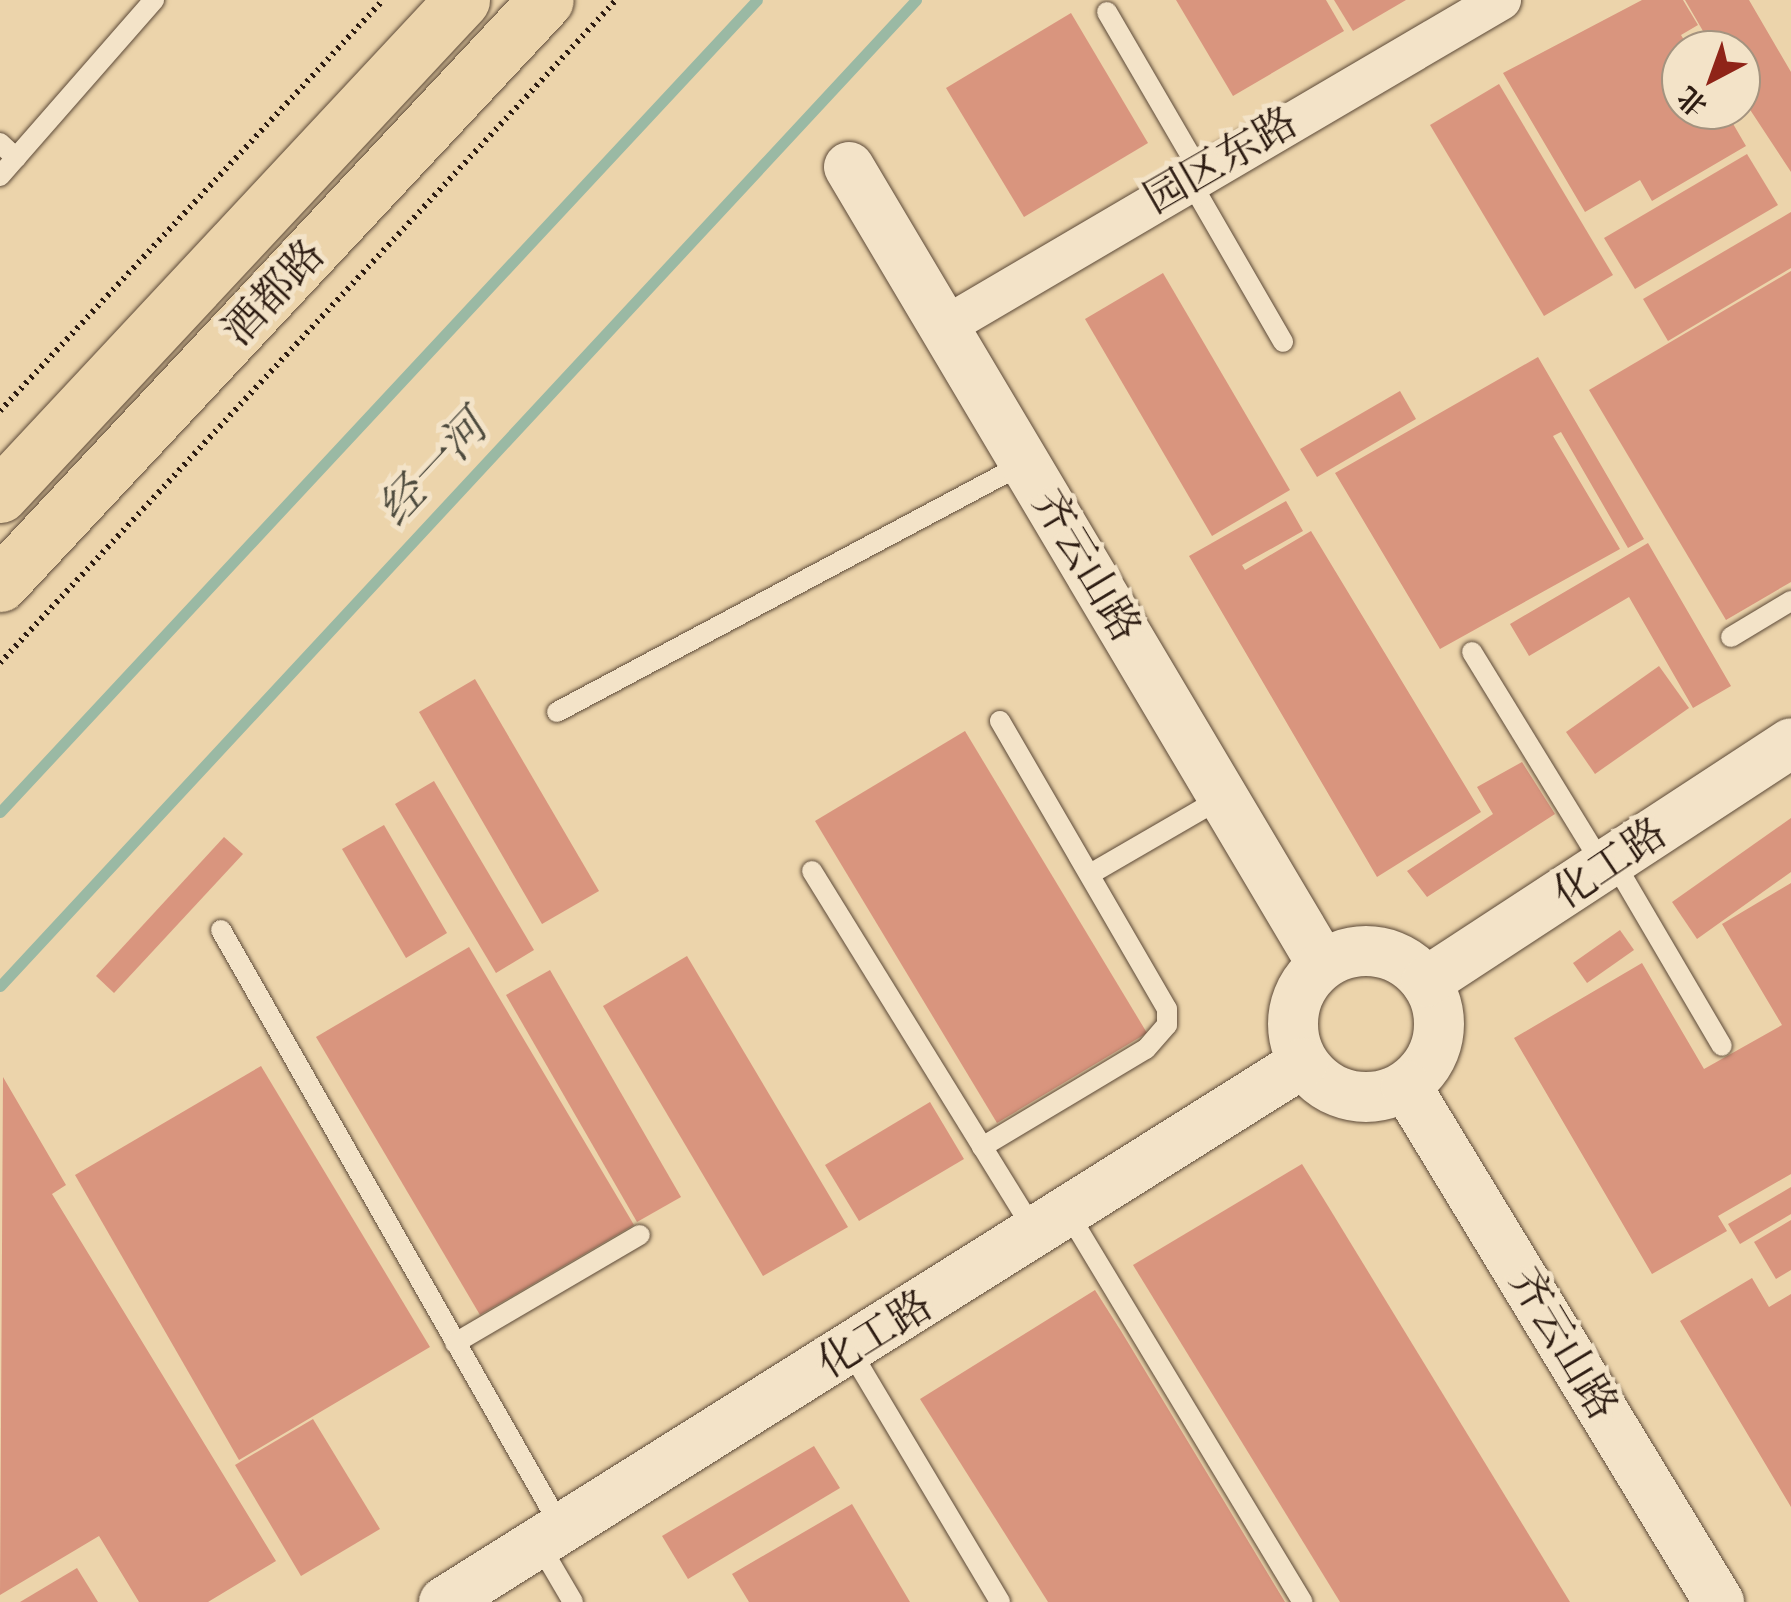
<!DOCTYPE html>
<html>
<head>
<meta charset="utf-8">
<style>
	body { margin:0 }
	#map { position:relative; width:1791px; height:1602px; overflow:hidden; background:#ecd4ab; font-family:Cardo,"Noto Serif SC",serif }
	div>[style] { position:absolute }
	.stream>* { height:11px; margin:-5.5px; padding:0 5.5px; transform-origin:5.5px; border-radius:5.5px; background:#9ab9a4 }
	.building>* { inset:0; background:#d9957e }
	.path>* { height:6px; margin-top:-3px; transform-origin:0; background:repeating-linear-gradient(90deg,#2d1c12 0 2.5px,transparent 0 7.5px) }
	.roads { filter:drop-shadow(0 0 2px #5d4a38) drop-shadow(0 0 2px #5d4a38) }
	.service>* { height:20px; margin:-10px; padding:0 10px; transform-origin:10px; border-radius:10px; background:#f3e3c8 }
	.minor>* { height:40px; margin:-20px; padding:0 20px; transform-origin:20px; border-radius:20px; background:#f3e3c8 }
	.tertiary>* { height:50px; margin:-25px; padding:0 25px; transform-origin:25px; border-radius:25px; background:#f3e3c8 }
	.tertiary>.ring { margin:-25px; padding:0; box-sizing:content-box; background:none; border:50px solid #f3e3c8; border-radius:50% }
	.primary>* { height:55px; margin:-27.5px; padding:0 27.5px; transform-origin:27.5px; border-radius:27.5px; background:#ecd4ab }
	span { translate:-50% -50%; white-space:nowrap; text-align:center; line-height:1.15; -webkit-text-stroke:10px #f3e3c8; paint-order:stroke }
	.street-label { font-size:42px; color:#2d1c12 }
	.water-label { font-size:45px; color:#4e4b3e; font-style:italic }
	.north { position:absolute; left:1661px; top:30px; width:100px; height:100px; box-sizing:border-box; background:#f3e3c8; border:2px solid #a4937f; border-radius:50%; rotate:221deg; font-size:28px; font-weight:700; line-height:40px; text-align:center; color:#2d1c12 }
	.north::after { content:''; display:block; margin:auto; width:35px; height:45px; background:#8f2418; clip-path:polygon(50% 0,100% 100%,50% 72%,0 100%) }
</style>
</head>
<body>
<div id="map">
	<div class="stream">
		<div style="left:0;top:812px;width:1110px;rotate:-47.01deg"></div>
		<div style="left:0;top:986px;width:1346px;rotate:-47.11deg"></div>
	</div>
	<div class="building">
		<div style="clip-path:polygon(1176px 0,1326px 0,1344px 31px,1233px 96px)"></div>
		<div style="clip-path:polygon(1334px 0,1406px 0,1353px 31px)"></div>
		<div style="clip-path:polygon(1642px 0,1683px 0,1698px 25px,1681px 35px,1690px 50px,1681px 50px,1681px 110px,1725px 110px,1746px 146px,1652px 201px,1640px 180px,1585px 212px,1503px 73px)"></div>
		<div style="clip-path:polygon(1685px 0,1749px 0,1791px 72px,1791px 172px,1741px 96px,1741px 50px,1714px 50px)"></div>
		<div style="clip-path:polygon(1071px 13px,1148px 143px,1024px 217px,946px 88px)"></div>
		<div style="clip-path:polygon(1499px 84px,1613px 275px,1544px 316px,1430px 125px)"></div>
		<div style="clip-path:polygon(1747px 154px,1778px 205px,1635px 289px,1604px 238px)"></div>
		<div style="clip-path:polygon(1791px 212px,1791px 268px,1668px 341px,1643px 299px)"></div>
		<div style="clip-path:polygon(1791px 271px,1791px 582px,1726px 620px,1589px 390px)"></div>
		<div style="clip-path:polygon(1163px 273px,1290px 490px,1212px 536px,1085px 319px)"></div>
		<div style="clip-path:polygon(1538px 357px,1644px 539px,1628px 548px,1561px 432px,1553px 436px,1620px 549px,1440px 649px,1335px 473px)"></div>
		<div style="clip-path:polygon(1400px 391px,1416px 419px,1317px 477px,1300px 449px)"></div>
		<div style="clip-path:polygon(1286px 501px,1303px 531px,1242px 565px,1245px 570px,1311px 531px,1481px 812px,1377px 877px,1189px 556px)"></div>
		<div style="clip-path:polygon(1648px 543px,1731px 686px,1693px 708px,1629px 597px,1529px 656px,1510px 624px)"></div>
		<div style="clip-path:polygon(1659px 666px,1689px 708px,1595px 774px,1566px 732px)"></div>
		<div style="clip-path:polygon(475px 679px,599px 891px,542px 924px,419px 712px)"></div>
		<div style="clip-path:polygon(965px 731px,1147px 1033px,997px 1123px,815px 821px)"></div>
		<div style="clip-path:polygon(1522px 762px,1555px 814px,1427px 897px,1407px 871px,1493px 814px,1477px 787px)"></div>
		<div style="clip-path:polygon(434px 781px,534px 950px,496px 973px,395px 804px)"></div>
		<div style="clip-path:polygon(1791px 818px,1791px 872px,1697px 939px,1672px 902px)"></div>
		<div style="clip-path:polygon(384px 825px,447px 933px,406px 958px,342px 849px)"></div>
		<div style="clip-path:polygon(224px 837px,243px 854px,114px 993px,96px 976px)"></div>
		<div style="clip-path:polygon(1791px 883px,1791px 1174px,1718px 1216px,1727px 1231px,1652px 1274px,1514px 1038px,1642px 963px,1704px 1069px,1782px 1025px,1722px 924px)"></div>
		<div style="clip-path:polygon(1620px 930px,1634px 950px,1587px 983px,1573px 963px)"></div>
		<div style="clip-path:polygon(469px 947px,634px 1225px,480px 1315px,316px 1037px)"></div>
		<div style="clip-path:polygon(687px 956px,848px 1227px,763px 1276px,603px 1006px)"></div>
		<div style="clip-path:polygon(550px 970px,681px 1197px,637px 1222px,506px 995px)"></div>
		<div style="clip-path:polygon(261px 1066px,430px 1347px,239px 1460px,75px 1175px)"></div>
		<div style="clip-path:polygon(3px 1077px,66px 1185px,52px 1194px,276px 1561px,208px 1602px,139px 1602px,99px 1536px,0 1595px)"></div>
		<div style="clip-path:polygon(930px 1102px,964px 1159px,859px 1221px,825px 1165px)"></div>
		<div style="clip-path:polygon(1302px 1164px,1328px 1206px,1570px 1602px,1340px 1602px,1133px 1265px)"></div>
		<div style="clip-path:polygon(1791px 1187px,1791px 1214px,1740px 1244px,1728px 1224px)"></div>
		<div style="clip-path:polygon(1791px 1220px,1791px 1270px,1776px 1279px,1754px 1242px)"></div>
		<div style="clip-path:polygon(1752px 1278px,1769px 1307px,1791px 1294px,1791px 1507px,1680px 1321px)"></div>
		<div style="clip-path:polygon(1095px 1290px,1121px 1331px,1285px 1602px,1048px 1602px,920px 1399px)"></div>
		<div style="clip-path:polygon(313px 1419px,380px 1529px,301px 1576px,235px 1465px)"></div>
		<div style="clip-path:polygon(814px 1446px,840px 1488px,688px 1579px,662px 1536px)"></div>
		<div style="clip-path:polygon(852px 1504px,910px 1602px,749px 1602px,732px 1574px)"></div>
		<div style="clip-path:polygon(77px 1568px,98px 1602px,20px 1602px)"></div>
	</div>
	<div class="path">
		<div style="left:0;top:411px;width:562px;rotate:-47.02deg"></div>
		<div style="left:0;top:663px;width:905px;rotate:-47.1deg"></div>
	</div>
	<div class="roads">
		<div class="service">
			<div style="left:1107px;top:12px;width:185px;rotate:59.8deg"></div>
			<div style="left:0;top:143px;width:22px;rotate:43deg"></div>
			<div style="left:0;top:176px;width:234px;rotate:-48.8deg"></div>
			<div style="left:1189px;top:179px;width:188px;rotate:60deg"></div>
			<div style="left:1731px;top:637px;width:70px;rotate:-31deg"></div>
			<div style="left:1472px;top:652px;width:251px;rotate:58.5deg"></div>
			<div style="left:557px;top:712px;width:528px;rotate:-28.02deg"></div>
			<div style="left:1614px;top:862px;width:213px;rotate:59.6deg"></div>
			<div style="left:812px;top:871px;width:424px;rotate:58.3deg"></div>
			<div style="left:1092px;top:873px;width:151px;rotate:-30.1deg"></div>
			<div style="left:221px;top:930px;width:687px;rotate:60.34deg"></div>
			<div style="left:982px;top:1147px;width:191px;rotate:-30.9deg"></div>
			<div style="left:1146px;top:1049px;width:32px;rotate:-49deg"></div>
			<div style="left:1167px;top:1025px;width:16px;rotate:-90deg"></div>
			<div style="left:1167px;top:1009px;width:333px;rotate:-120.1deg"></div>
			<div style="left:1068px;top:1213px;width:454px;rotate:58.9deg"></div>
			<div style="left:455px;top:1343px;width:214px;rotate:-30.3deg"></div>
			<div style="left:850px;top:1350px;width:293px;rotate:59.2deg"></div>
			<div style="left:539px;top:1544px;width:67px;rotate:59.6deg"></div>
		</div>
		<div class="minor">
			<div style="left:944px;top:327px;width:646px;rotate:-30.42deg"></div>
		</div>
		<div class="tertiary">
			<div style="left:849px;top:167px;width:927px;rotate:59.31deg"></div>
			<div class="ring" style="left:1293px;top:951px;width:96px;height:96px"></div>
			<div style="left:1426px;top:982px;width:436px;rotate:-33.2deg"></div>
			<div style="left:1406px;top:1086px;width:604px;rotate:58.76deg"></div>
			<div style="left:444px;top:1602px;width:1014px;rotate:-32.11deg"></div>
		</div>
		<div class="primary">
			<div style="left:0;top:495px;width:677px;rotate:-46.97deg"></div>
			<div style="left:0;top:584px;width:799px;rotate:-46.93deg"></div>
		</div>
	</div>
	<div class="street-label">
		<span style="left:1221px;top:161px;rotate:-30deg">园区东路</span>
		<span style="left:274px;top:293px;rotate:-47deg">酒都路</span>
		<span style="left:1086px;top:566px;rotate:59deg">齐云山路</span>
		<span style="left:1610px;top:864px;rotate:-34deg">化工路</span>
		<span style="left:875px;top:1335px;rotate:-32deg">化工路</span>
		<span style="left:1563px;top:1344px;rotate:59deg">齐云山路</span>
	</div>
	<div class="water-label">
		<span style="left:433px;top:469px;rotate:-47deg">经一河</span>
	</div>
	<div class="north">北</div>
</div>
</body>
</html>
